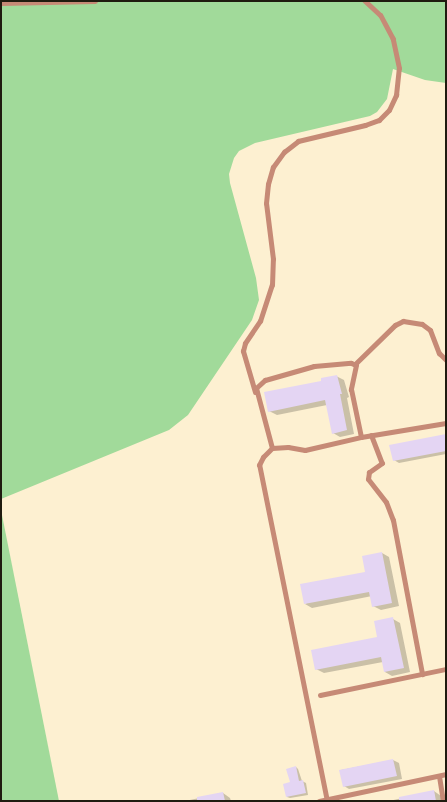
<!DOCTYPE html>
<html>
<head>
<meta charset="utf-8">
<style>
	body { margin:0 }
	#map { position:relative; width:447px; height:802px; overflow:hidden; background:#fdf0d1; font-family:Spectral,serif }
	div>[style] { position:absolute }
	.green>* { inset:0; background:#a1da9a }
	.shadow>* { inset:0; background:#0003 }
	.building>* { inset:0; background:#e4d5f3 }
	.service>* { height:5px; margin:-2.5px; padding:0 2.5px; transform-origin:2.5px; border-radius:2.5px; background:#c68a76 }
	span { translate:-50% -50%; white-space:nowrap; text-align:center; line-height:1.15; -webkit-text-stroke:5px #fff; paint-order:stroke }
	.frame { position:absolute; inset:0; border:2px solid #1f1b0f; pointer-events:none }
</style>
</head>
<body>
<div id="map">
	<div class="green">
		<div style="clip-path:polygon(1px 1px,446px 1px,446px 83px,425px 80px,393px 69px,387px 99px,377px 112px,370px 116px,255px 143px,239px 151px,234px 158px,229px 174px,230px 183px,256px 278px,259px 300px,252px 320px,188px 415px,169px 430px,1px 499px)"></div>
		<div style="clip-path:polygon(1px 510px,59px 801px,1px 801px)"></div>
	</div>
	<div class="shadow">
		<div style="clip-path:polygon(336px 376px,344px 380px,349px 397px,347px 398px,354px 434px,340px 437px,333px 433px,327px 405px,277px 415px,269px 411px)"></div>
		<div style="clip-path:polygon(446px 435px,446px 454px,399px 463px,394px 460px)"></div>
		<div style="clip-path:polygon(382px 553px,389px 557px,399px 606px,381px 610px,373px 606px,372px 596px,312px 608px,305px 604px,367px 573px)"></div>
		<div style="clip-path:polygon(393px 619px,400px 623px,410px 672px,392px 676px,385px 672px,383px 662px,324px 673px,316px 669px,378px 638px)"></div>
		<div style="clip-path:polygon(393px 760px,399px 763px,402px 779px,349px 789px,344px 786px,341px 770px)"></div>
		<div style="clip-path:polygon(296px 767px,298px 769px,302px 781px,306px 783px,308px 795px,290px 798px,287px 797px)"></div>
		<div style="clip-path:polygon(434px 791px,441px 796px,442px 801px,389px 801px)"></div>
		<div style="clip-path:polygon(223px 793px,230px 798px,231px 801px,185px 801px)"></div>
	</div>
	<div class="building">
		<div style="clip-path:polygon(337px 375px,342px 394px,340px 394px,347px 430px,332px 434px,325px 400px,268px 412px,264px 392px,321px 381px,321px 378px)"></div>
		<div style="clip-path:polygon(446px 434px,446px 451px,393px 461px,389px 445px)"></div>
		<div style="clip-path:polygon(382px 552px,392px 603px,372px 607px,369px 592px,304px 604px,300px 584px,365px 572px,362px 556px)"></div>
		<div style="clip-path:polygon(393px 617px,404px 668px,384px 672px,381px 657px,315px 670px,311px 650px,377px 637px,374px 621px)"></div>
		<div style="clip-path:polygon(393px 759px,397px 776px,343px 787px,339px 770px)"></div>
		<div style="clip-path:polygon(296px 766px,299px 781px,303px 780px,306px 793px,286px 797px,283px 784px,290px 782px,286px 769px)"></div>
		<div style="clip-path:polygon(434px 790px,436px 801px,399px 801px,399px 797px)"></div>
		<div style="clip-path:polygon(223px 792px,225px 801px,197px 801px,197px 797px)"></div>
	</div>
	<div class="service">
		<div style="left:1px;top:3px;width:94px;rotate:-1.2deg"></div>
		<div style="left:355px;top:364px;width:56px;rotate:-44.3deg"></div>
		<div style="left:395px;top:325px;width:9px;rotate:-27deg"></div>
		<div style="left:403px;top:321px;width:19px;rotate:9deg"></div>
		<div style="left:422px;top:324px;width:10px;rotate:37deg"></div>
		<div style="left:430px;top:330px;width:25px;rotate:69deg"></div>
		<div style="left:439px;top:353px;width:10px;rotate:45deg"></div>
		<div style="left:255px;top:392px;width:43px;rotate:-106.3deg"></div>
		<div style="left:243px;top:351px;width:8px;rotate:-76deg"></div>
		<div style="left:245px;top:343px;width:27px;rotate:-56deg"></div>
		<div style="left:260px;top:321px;width:38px;rotate:-72deg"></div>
		<div style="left:272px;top:285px;width:26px;rotate:-88deg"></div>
		<div style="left:273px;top:259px;width:56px;rotate:-97.1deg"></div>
		<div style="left:266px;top:203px;width:19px;rotate:-84deg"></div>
		<div style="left:268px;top:184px;width:18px;rotate:-74deg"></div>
		<div style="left:273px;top:167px;width:19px;rotate:-54deg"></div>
		<div style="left:284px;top:152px;width:18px;rotate:-38deg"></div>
		<div style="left:298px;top:141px;width:69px;rotate:-13.4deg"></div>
		<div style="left:365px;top:125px;width:15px;rotate:-20deg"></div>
		<div style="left:379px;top:120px;width:14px;rotate:-45deg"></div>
		<div style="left:389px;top:110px;width:17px;rotate:-65deg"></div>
		<div style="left:396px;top:95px;width:27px;rotate:-84deg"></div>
		<div style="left:399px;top:68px;width:30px;rotate:-102deg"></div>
		<div style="left:393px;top:39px;width:27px;rotate:-118deg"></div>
		<div style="left:380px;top:15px;width:21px;rotate:-137deg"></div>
		<div style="left:371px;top:435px;width:30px;rotate:69deg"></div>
		<div style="left:382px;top:463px;width:16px;rotate:145deg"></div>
		<div style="left:369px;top:472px;width:7px;rotate:98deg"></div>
		<div style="left:368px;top:479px;width:29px;rotate:52deg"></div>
		<div style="left:386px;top:502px;width:19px;rotate:69deg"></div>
		<div style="left:393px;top:520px;width:157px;rotate:79.3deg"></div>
		<div style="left:272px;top:448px;width:62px;rotate:-104.9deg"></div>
		<div style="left:256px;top:388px;width:12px;rotate:-42deg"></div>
		<div style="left:265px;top:380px;width:51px;rotate:-15.9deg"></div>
		<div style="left:314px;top:366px;width:37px;rotate:-5deg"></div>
		<div style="left:351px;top:363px;width:5px;rotate:22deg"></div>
		<div style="left:356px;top:365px;width:25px;rotate:102deg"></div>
		<div style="left:351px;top:389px;width:49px;rotate:78.2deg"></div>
		<div style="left:320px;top:695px;width:129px;rotate:-11.7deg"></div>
		<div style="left:439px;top:776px;width:25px;rotate:81deg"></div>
		<div style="left:319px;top:801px;width:130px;rotate:-12deg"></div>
		<div style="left:327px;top:801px;width:343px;rotate:-101.4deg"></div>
		<div style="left:259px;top:465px;width:9px;rotate:-63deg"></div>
		<div style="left:263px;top:457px;width:13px;rotate:-45deg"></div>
		<div style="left:272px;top:448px;width:16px;rotate:-4deg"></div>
		<div style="left:288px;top:447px;width:17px;rotate:10deg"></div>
		<div style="left:305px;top:450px;width:57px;rotate:-13.1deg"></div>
		<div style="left:361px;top:437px;width:86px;rotate:-9.4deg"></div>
	</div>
	<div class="frame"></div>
</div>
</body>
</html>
